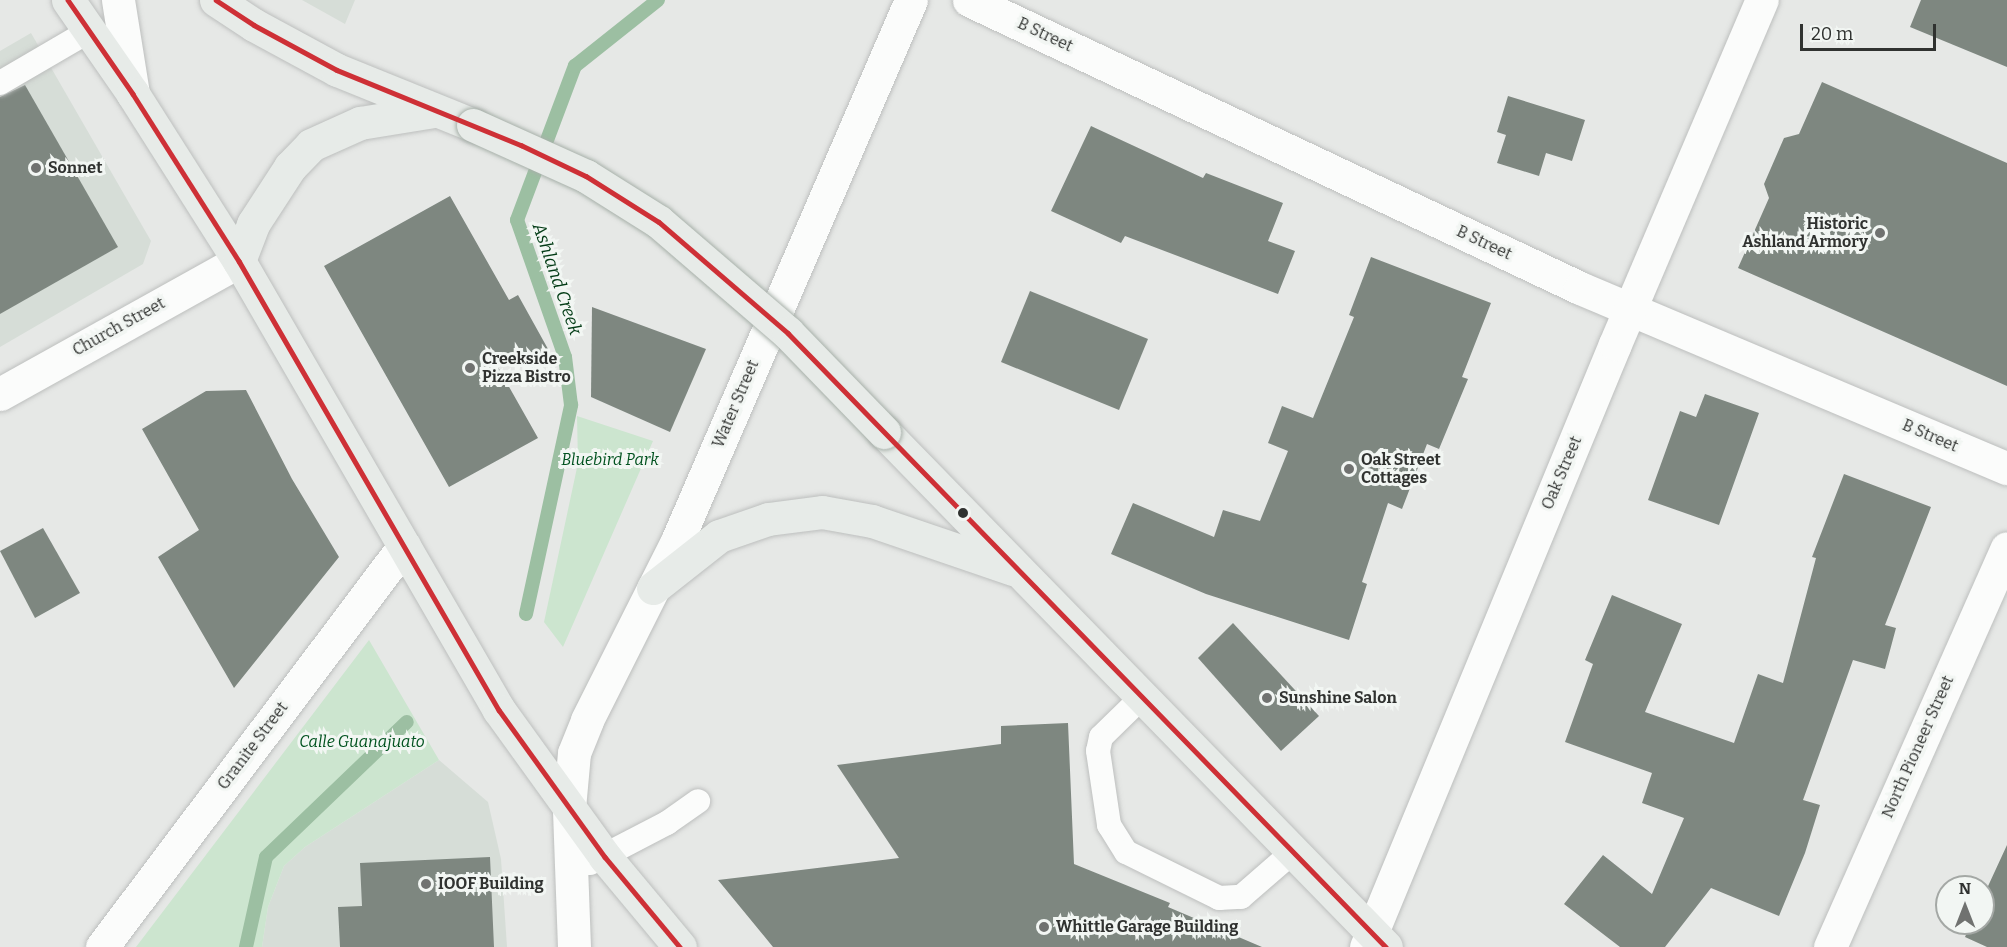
<!DOCTYPE html>
<html>
<head>
<meta charset="utf-8">
<style>
	body { margin:0 }
	#map { position:relative; width:2007px; height:947px; overflow:hidden; background:#e6e8e6; font-family:Bitter,serif }
	div>[style] { position:absolute }
	.built>* { inset:0; background:#d6ddd7 }
	.green>* { inset:0; background:#cce5cf }
	.stream>* { height:14px; margin:-7px; padding:0 7px; transform-origin:7px; border-radius:7px; background:#9cbfa2 }
	.building>* { inset:0; background:#7e8780 }
	.roads { filter:drop-shadow(0 0 2px #bdbfbe) drop-shadow(0 0 2px #bdbfbe) }
	.service>* { height:24px; margin:-12px; padding:0 12px; transform-origin:12px; border-radius:12px; background:#fbfcfb }
	.minor>* { height:33px; margin:-16.5px; padding:0 16.5px; transform-origin:16.5px; border-radius:16.5px; background:#fbfcfb }
	.primary>* { height:33px; margin:-16.5px; padding:0 16.5px; transform-origin:16.5px; border-radius:16.5px; background:#e7ebe8 }
	.bridges { filter:drop-shadow(0 0 2px #a7b0a9) drop-shadow(0 0 2px #a7b0a9) }
	.primary-bridge>* { height:33px; margin:-16.5px; padding:0 16.5px; transform-origin:16.5px; border-radius:16.5px; background:#e7ebe8 }
	.bus-1>* { height:4.5px; margin:-2.25px; padding:0 2.25px; transform-origin:2.25px; border-radius:2.25px; background:#ce3036 }
	.dots>* { width:16px; height:16px; translate:-50% -50%; box-sizing:border-box; border:3px solid #f2f6f3; border-radius:50% }
	span { translate:-50% -50%; white-space:nowrap; text-align:center; line-height:1.15; -webkit-text-stroke:6px #f2f6f3; paint-order:stroke }
	.street-label { font-size:16px; color:#303230 }
	.poi-label { font-size:16px; color:#303230; font-weight:700 }
	.left { translate:0 -50%; text-align:left }
	.right { translate:-100% -50%; text-align:right }
	.park-label { font-size:16px; color:#01521f; font-style:italic }
	.water-label { font-size:18px; color:#033c16; font-style:italic }
	.north { position:absolute; left:1935px; top:875px; width:60px; height:60px; box-sizing:border-box; background:#f2f6f3; border:2px solid #a4a8a5; border-radius:50%; rotate:0deg; font-size:16px; font-weight:700; line-height:24px; text-align:center; color:#303230 }
	.north::after { content:''; display:block; margin:auto; width:21px; height:27px; background:#707270; clip-path:polygon(50% 0,100% 100%,50% 72%,0 100%) }
	.scale { position:absolute; left:1800px; top:24px; width:136px; height:27px; box-sizing:border-box; border:3px solid #303230; border-top:0; padding-left:8px; font-size:18px; line-height:21px; white-space:nowrap; color:#303230; -webkit-text-stroke:4px #f2f6f3; paint-order:stroke }
</style>
</head>
<body>
<div id="map">
	<div class="built">
		<div style="clip-path:polygon(302px 0,355px 0,345px 24px)"></div>
		<div style="clip-path:polygon(31px 33px,151px 241px,143px 264px,0 347px,0 51px)"></div>
		<div style="clip-path:polygon(439px 760px,488px 802px,501px 859px,507px 947px,262px 947px,268px 907px,284px 866px,305px 847px)"></div>
	</div>
	<div class="green">
		<div style="clip-path:polygon(577px 416px,653px 441px,563px 647px,544px 622px,578px 463px)"></div>
		<div style="clip-path:polygon(369px 640px,439px 760px,305px 847px,284px 866px,268px 907px,262px 947px,136px 947px)"></div>
	</div>
	<div class="stream">
		<div style="left:526px;top:614px;width:214px;rotate:-77.8deg"></div>
		<div style="left:571px;top:405px;width:48px;rotate:-97.1deg"></div>
		<div style="left:565px;top:357px;width:145px;rotate:-109.3deg"></div>
		<div style="left:517px;top:220px;width:165px;rotate:-69.4deg"></div>
		<div style="left:575px;top:66px;width:106px;rotate:-38.5deg"></div>
		<div style="left:246px;top:947px;width:92px;rotate:-77.5deg"></div>
		<div style="left:266px;top:857px;width:195px;rotate:-43.8deg"></div>
	</div>
	<div class="building">
		<div style="clip-path:polygon(1921px 0,2007px 0,2007px 67px,1910px 27px)"></div>
		<div style="clip-path:polygon(1822px 82px,2007px 163px,2007px 386px,1738px 268px,1769px 198px,1764px 184px,1784px 138px,1799px 134px)"></div>
		<div style="clip-path:polygon(25px 85px,118px 247px,0 314px,0 97px)"></div>
		<div style="clip-path:polygon(1508px 96px,1585px 120px,1572px 161px,1546px 153px,1539px 176px,1497px 163px,1506px 135px,1497px 132px)"></div>
		<div style="clip-path:polygon(1091px 126px,1203px 178px,1206px 173px,1283px 203px,1268px 241px,1295px 251px,1278px 294px,1125px 236px,1121px 243px,1051px 211px)"></div>
		<div style="clip-path:polygon(450px 196px,509px 300px,518px 295px,553px 358px,531px 370px,490px 353px,538px 438px,449px 487px,324px 266px)"></div>
		<div style="clip-path:polygon(1371px 257px,1491px 303px,1462px 377px,1468px 379px,1439px 449px,1427px 444px,1402px 509px,1388px 503px,1362px 582px,1367px 584px,1349px 640px,1206px 594px,1111px 554px,1133px 503px,1214px 537px,1223px 510px,1260px 521px,1288px 451px,1268px 443px,1282px 406px,1313px 418px,1354px 317px,1349px 315px)"></div>
		<div style="clip-path:polygon(1030px 291px,1148px 339px,1119px 410px,1001px 362px)"></div>
		<div style="clip-path:polygon(592px 307px,706px 349px,670px 432px,591px 397px)"></div>
		<div style="clip-path:polygon(246px 390px,292px 479px,339px 557px,234px 688px,158px 557px,199px 530px,142px 429px,206px 391px)"></div>
		<div style="clip-path:polygon(1705px 394px,1759px 413px,1719px 525px,1648px 500px,1680px 411px,1696px 417px)"></div>
		<div style="clip-path:polygon(1844px 474px,1931px 507px,1885px 625px,1896px 628px,1885px 669px,1853px 660px,1803px 800px,1820px 805px,1805px 853px,1779px 916px,1711px 888px,1665px 947px,1620px 947px,1564px 904px,1603px 855px,1652px 894px,1684px 818px,1642px 803px,1652px 773px,1565px 742px,1593px 664px,1585px 660px,1612px 595px,1682px 624px,1645px 712px,1734px 743px,1758px 674px,1783px 683px,1816px 558px,1812px 557px)"></div>
		<div style="clip-path:polygon(43px 528px,80px 593px,35px 618px,0 551px)"></div>
		<div style="clip-path:polygon(1233px 623px,1319px 716px,1281px 751px,1198px 658px)"></div>
		<div style="clip-path:polygon(1068px 723px,1074px 864px,1170px 903px,1168px 907px,1262px 947px,773px 947px,718px 880px,899px 858px,837px 765px,1001px 744px,1001px 726px)"></div>
		<div style="clip-path:polygon(2007px 845px,2007px 947px,1987px 947px,1965px 937px,1971px 923px,1983px 923px,1983px 897px)"></div>
		<div style="clip-path:polygon(490px 857px,494px 947px,340px 947px,338px 907px,362px 906px,360px 863px)"></div>
	</div>
	<div class="roads">
		<div class="service">
			<div style="left:0;top:83px;width:103px;rotate:-30.3deg"></div>
			<div style="left:1142px;top:697px;width:57px;rotate:135.7deg"></div>
			<div style="left:1101px;top:737px;width:14px;rotate:102deg"></div>
			<div style="left:1098px;top:751px;width:75px;rotate:81.5deg"></div>
			<div style="left:1109px;top:825px;width:32px;rotate:58deg"></div>
			<div style="left:1126px;top:852px;width:104px;rotate:26.3deg"></div>
			<div style="left:1219px;top:898px;width:22px;rotate:-3deg"></div>
			<div style="left:1241px;top:897px;width:70px;rotate:-41deg"></div>
			<div style="left:590px;top:863px;width:87px;rotate:-27.5deg"></div>
			<div style="left:667px;top:823px;width:38px;rotate:-35deg"></div>
		</div>
		<div class="minor">
			<div style="left:118px;top:0;width:95px;rotate:80.9deg"></div>
			<div style="left:969px;top:0;width:675px;rotate:25.24deg"></div>
			<div style="left:1580px;top:288px;width:463px;rotate:22.9deg"></div>
			<div style="left:0;top:394px;width:274px;rotate:-29.1deg"></div>
			<div style="left:102px;top:947px;width:502px;rotate:-53.02deg"></div>
			<div style="left:574px;top:947px;width:139px;rotate:-92.1deg"></div>
			<div style="left:569px;top:808px;width:55px;rotate:-84.8deg"></div>
			<div style="left:574px;top:753px;width:35px;rotate:-68deg"></div>
			<div style="left:587px;top:720px;width:200px;rotate:-63.3deg"></div>
			<div style="left:677px;top:541px;width:589px;rotate:-66.61deg"></div>
			<div style="left:1366px;top:947px;width:652px;rotate:-67.56deg"></div>
			<div style="left:1615px;top:344px;width:374px;rotate:-66.9deg"></div>
			<div style="left:1830px;top:947px;width:436px;rotate:-66.1deg"></div>
		</div>
		<div class="primary">
			<div style="left:68px;top:0;width:114px;rotate:55.3deg"></div>
			<div style="left:133px;top:94px;width:198px;rotate:57.6deg"></div>
			<div style="left:239px;top:261px;width:519px;rotate:59.93deg"></div>
			<div style="left:499px;top:710px;width:181px;rotate:54.2deg"></div>
			<div style="left:605px;top:857px;width:117px;rotate:50.2deg"></div>
			<div style="left:216px;top:0;width:45px;rotate:33.3deg"></div>
			<div style="left:254px;top:25px;width:94px;rotate:28.5deg"></div>
			<div style="left:337px;top:70px;width:147px;rotate:22deg"></div>
			<div style="left:239px;top:261px;width:40px;rotate:-69deg"></div>
			<div style="left:253px;top:224px;width:68px;rotate:-57deg"></div>
			<div style="left:290px;top:167px;width:30px;rotate:-46deg"></div>
			<div style="left:311px;top:145px;width:54px;rotate:-24.2deg"></div>
			<div style="left:360px;top:123px;width:75px;rotate:-9.2deg"></div>
			<div style="left:884px;top:432px;width:719px;rotate:45.73deg"></div>
			<div style="left:653px;top:588px;width:84px;rotate:-38.2deg"></div>
			<div style="left:719px;top:536px;width:52px;rotate:-19.1deg"></div>
			<div style="left:768px;top:519px;width:54px;rotate:-7.4deg"></div>
			<div style="left:822px;top:512px;width:51px;rotate:10.2deg"></div>
			<div style="left:872px;top:521px;width:149px;rotate:18.8deg"></div>
		</div>
	</div>
	<div class="bridges">
		<div class="primary-bridge">
			<div style="left:473px;top:125px;width:124px;rotate:24.3deg"></div>
			<div style="left:586px;top:176px;width:86px;rotate:32.2deg"></div>
			<div style="left:659px;top:222px;width:170px;rotate:40.7deg"></div>
			<div style="left:788px;top:333px;width:138px;rotate:45.9deg"></div>
		</div>
	</div>
	<div class="bus-1">
		<div style="left:68px;top:0;width:114px;rotate:55.3deg"></div>
		<div style="left:133px;top:94px;width:198px;rotate:57.6deg"></div>
		<div style="left:239px;top:261px;width:519px;rotate:59.93deg"></div>
		<div style="left:499px;top:710px;width:181px;rotate:54.2deg"></div>
		<div style="left:605px;top:857px;width:117px;rotate:50.2deg"></div>
		<div style="left:216px;top:0;width:45px;rotate:33.3deg"></div>
		<div style="left:254px;top:25px;width:94px;rotate:28.5deg"></div>
		<div style="left:337px;top:70px;width:199px;rotate:22.2deg"></div>
		<div style="left:521px;top:145px;width:72px;rotate:25.5deg"></div>
		<div style="left:586px;top:176px;width:86px;rotate:32.2deg"></div>
		<div style="left:659px;top:222px;width:170px;rotate:40.7deg"></div>
		<div style="left:788px;top:333px;width:857px;rotate:45.76deg"></div>
	</div>
	<div class="dots">
		<div style="left:36px;top:168px;background:#707270"></div>
		<div style="left:1880px;top:233px;background:#707270"></div>
		<div style="left:470px;top:368px;background:#707270"></div>
		<div style="left:1349px;top:469px;background:#707270"></div>
		<div style="left:963px;top:513px;background:#303230"></div>
		<div style="left:1267px;top:698px;background:#707270"></div>
		<div style="left:426px;top:884px;background:#707270"></div>
		<div style="left:1044px;top:927px;background:#707270"></div>
	</div>
	<div class="street-label">
		<span style="left:1045px;top:35px;rotate:25deg">B Street</span>
		<span style="left:1484px;top:243px;rotate:25deg">B Street</span>
		<span style="left:119px;top:327px;rotate:-29deg">Church Street</span>
		<span style="left:736px;top:404px;rotate:-67deg">Water Street</span>
		<span style="left:1930px;top:436px;rotate:23deg">B Street</span>
		<span style="left:1562px;top:473px;rotate:-67deg">Oak Street</span>
		<span style="left:253px;top:746px;rotate:-53deg">Granite Street</span>
		<span style="left:1918px;top:747px;rotate:-66deg">North Pioneer Street</span>
	</div>
	<div class="poi-label">
		<span class="left" style="left:48px;top:168px">Sonnet</span>
		<span class="right" style="left:1868px;top:233px">Historic<br>Ashland Armory</span>
		<span class="left" style="left:482px;top:368px">Creekside<br>Pizza Bistro</span>
		<span class="left" style="left:1361px;top:469px">Oak Street<br>Cottages</span>
		<span class="left" style="left:1279px;top:698px">Sunshine Salon</span>
		<span class="left" style="left:438px;top:884px">IOOF Building</span>
		<span class="left" style="left:1056px;top:927px">Whittle Garage Building</span>
	</div>
	<div class="park-label">
		<span style="left:610px;top:460px">Bluebird Park</span>
		<span style="left:362px;top:742px">Calle Guanajuato</span>
	</div>
	<div class="water-label">
		<span style="left:557px;top:279px;rotate:71deg">Ashland Creek</span>
	</div>
	<div class="north">N</div>
	<div class="scale">20 m</div>
</div>
</body>
</html>
